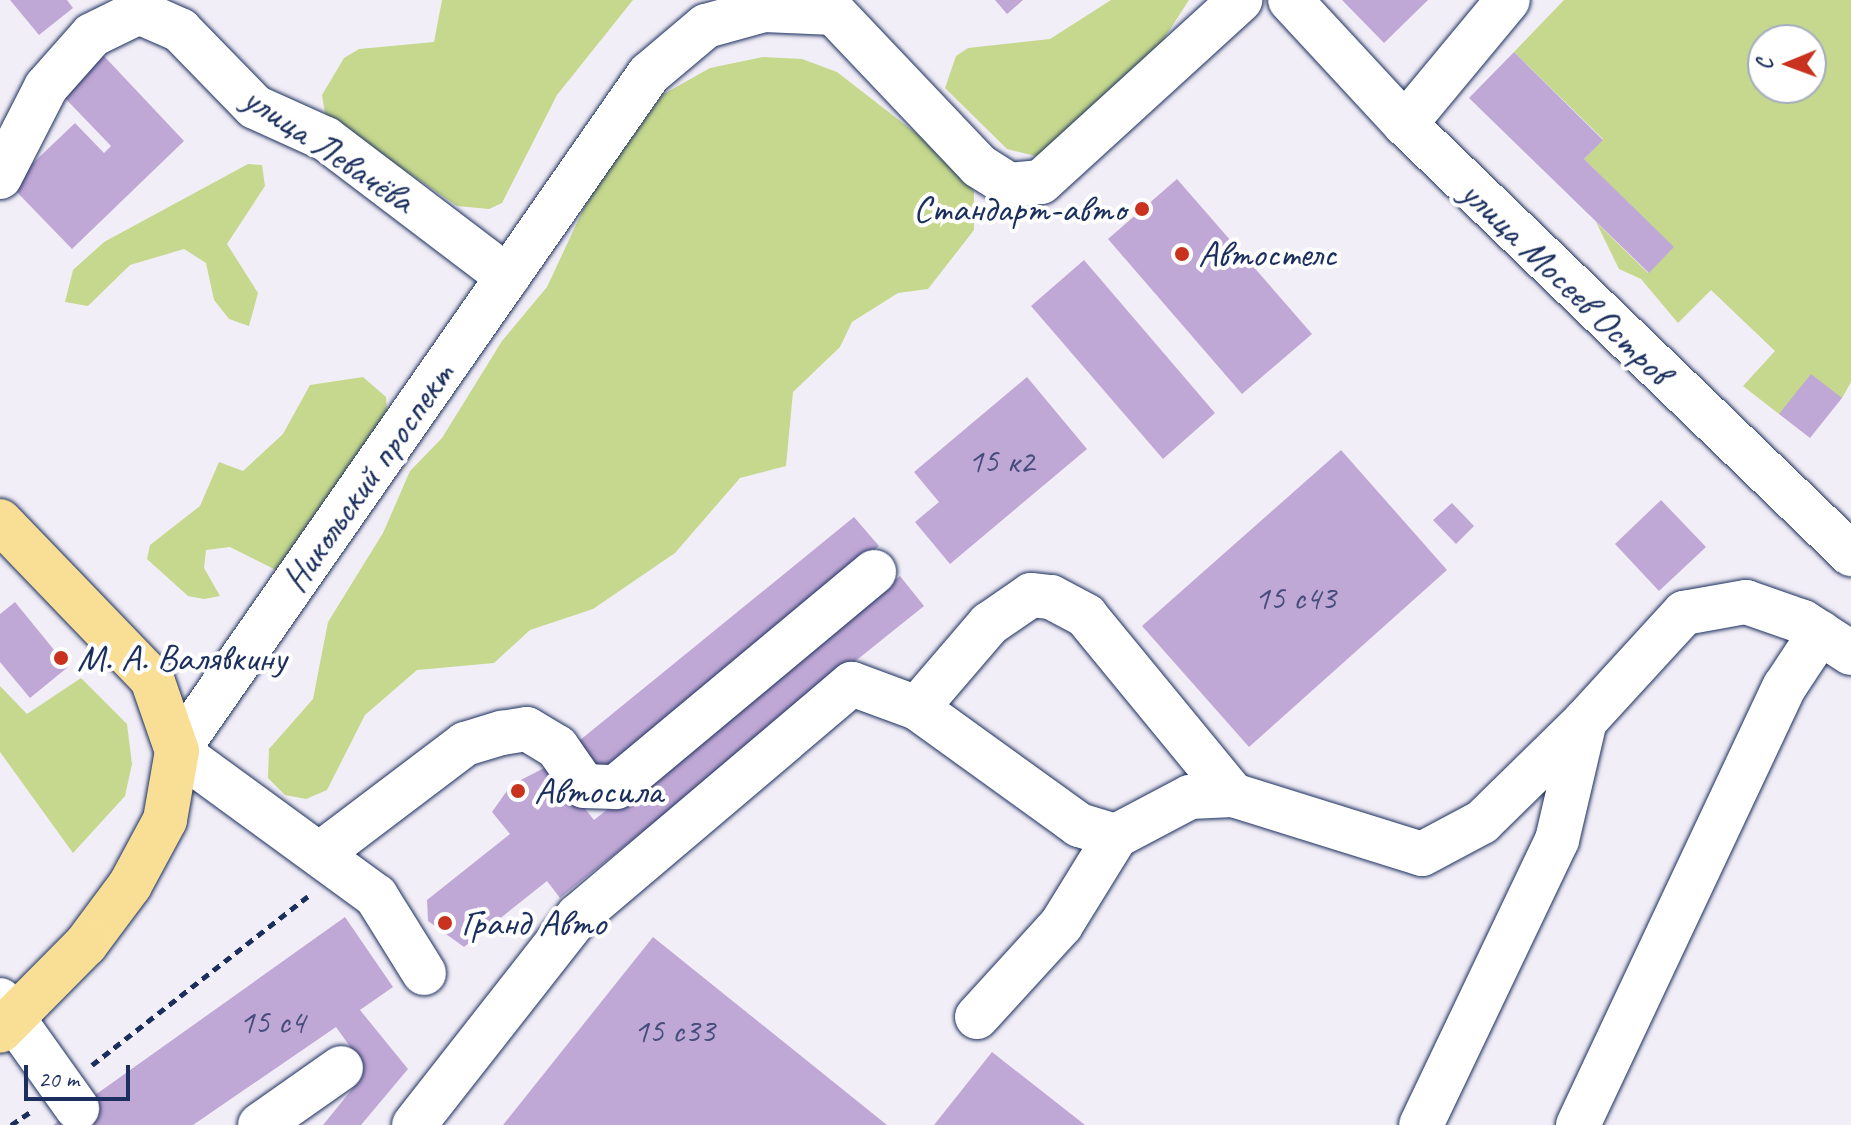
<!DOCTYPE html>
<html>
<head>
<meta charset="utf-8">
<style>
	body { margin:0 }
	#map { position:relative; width:1851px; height:1125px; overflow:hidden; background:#f2eef7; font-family:Caveat,sans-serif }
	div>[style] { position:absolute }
	.green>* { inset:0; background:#c5d88d }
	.building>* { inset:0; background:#c0a8d6 }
	.path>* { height:5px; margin-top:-2.5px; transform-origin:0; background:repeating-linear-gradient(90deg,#1b2f5e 0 8px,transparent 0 14px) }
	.roads { filter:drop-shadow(0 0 2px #1b2f5e) drop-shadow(0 0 2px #1b2f5e) }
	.minor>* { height:44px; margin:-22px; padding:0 22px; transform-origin:22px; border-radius:22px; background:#fff }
	.major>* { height:44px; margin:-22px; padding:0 22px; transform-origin:22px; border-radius:22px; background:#f9df96 }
	.dots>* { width:22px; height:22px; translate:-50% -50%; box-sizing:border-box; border:4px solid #fff; border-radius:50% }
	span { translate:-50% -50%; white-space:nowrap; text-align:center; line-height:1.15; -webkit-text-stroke:8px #fff; paint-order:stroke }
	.number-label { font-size:34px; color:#444d7c }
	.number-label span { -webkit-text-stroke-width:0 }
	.street-label { font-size:38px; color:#1b2f5e }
	.poi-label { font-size:38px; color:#1b2f5e }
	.right { translate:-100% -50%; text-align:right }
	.left { translate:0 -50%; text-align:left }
	.north { position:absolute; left:1747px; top:24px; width:80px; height:80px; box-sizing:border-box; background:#fff; border:2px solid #a4acbf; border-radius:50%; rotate:269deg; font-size:22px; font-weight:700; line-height:32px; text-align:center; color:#1b2f5e }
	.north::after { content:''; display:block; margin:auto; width:28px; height:36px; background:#c8321e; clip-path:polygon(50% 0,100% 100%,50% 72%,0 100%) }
	.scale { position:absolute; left:24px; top:1065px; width:106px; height:36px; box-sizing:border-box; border:4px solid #1b2f5e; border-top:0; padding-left:10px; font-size:24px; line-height:28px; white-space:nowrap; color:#1b2f5e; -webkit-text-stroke:6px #fff; paint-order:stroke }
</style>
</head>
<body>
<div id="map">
	<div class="green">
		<div style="clip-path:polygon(442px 0,633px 0,557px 95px,502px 203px,489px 209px,457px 206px,390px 160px,332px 134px,325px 113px,322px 95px,344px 58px,359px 49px,434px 42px)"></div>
		<div style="clip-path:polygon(1111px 0,1189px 0,1163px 40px,1040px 157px,1007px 149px,945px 88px,956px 56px,968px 48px,1050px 39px)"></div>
		<div style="clip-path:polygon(evenodd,1564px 0,1851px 0,1851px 382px,1842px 398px,1779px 414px,1743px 386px,1775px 351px,1711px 290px,1678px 323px,1641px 279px,1619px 269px,1596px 222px,1648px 273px,1673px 247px,1584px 159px,1603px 139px,1514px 52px,1564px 0,1763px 40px,1811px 40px,1811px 88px,1763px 88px,1763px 40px)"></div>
		<div style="clip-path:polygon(763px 57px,802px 59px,837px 72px,944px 155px,974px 191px,974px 230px,928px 289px,898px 293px,852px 322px,840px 347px,793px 392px,786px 466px,740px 478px,675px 553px,593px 609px,530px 630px,494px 663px,417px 670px,365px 715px,327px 790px,306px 799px,285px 795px,268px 778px,269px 749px,313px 699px,328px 622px,383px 533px,410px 471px,442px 438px,502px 341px,547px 287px,589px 197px,662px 95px,710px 68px)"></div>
		<div style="clip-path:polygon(248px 164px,262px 165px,265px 186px,227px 244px,258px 293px,249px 326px,229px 319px,214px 300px,206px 263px,184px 249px,130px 265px,88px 306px,65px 302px,73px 270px,104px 242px)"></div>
		<div style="clip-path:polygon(363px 377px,386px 397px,387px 412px,278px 571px,230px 547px,206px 550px,204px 568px,220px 596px,204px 599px,188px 596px,147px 559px,150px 545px,200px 506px,219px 462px,243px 471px,283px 434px,310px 385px)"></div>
		<div style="clip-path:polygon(81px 678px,127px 724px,132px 764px,125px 796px,73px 853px,0 752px,0 686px,27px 714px)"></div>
	</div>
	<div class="building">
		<div style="clip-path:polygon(10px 0,67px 0,73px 8px,39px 35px)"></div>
		<div style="clip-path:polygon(995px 0,1023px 0,1007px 14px)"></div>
		<div style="clip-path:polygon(1342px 0,1428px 0,1384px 43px)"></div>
		<div style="clip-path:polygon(1514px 52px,1603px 140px,1584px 159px,1674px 247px,1649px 273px,1469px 98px)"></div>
		<div style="clip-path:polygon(103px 55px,184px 141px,72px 249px,10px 185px,75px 123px,104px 153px,111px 146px,62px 95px)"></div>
		<div style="clip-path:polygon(1177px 179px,1312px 334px,1242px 394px,1108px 239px)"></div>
		<div style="clip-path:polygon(1084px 260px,1215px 413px,1163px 459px,1031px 306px)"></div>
		<div style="clip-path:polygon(1811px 374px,1842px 398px,1810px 438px,1779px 414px)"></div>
		<div style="clip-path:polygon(1027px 377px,1087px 449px,950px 564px,915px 522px,939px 502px,914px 472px)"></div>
		<div style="clip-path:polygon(1341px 450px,1447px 570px,1249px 747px,1142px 626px)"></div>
		<div style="clip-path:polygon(1661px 500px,1706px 547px,1659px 591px,1615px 544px)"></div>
		<div style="clip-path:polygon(1452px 503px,1474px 526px,1456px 544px,1433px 520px)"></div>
		<div style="clip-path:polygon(854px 517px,879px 546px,599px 775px,574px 745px)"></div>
		<div style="clip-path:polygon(900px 576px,924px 606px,560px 898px,547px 881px,464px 947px,428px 921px,427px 900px,510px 834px,492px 812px,511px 785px,550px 765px,594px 820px)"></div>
		<div style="clip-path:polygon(15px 602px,68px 667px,30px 698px,0 662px,0 614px)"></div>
		<div style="clip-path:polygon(345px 917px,393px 987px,360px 1010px,408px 1069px,361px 1125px,323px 1125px,362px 1077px,361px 1062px,336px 1027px,193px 1125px,53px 1125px)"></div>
		<div style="clip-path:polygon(653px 937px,887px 1125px,503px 1125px)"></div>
		<div style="clip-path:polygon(992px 1052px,1085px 1125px,934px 1125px)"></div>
	</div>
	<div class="path">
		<div style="left:92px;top:1065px;width:274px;rotate:-38deg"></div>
		<div style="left:11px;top:1125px;width:27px;rotate:-34deg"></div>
	</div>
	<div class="roads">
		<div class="minor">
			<div style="left:1290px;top:0;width:169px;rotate:47.2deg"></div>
			<div style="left:1405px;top:124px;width:620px;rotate:43.95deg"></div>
			<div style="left:1405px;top:124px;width:161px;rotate:-50.3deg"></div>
			<div style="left:0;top:177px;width:101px;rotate:-62.9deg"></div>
			<div style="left:46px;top:87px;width:69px;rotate:-48.5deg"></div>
			<div style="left:92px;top:35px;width:52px;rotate:-26.1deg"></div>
			<div style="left:139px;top:12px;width:45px;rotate:23.7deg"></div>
			<div style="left:180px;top:30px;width:107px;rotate:45.8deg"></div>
			<div style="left:255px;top:107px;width:78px;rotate:24.3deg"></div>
			<div style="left:326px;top:139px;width:228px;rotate:37.2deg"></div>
			<div style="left:917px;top:708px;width:111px;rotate:-49.4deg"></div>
			<div style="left:989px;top:624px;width:51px;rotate:-34.6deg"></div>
			<div style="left:1031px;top:595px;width:20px;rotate:6deg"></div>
			<div style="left:1051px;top:597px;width:40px;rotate:28deg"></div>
			<div style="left:1086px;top:616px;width:232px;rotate:50.6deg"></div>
			<div style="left:321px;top:853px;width:181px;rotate:-37.1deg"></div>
			<div style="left:465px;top:744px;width:39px;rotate:-17deg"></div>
			<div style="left:502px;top:733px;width:25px;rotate:-9deg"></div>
			<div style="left:527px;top:729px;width:35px;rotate:31deg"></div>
			<div style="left:557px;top:747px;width:47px;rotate:55.3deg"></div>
			<div style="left:584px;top:786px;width:32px;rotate:2deg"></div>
			<div style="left:616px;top:787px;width:336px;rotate:-39.8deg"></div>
			<div style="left:424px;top:973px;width:91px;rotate:-121.9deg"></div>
			<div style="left:376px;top:896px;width:246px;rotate:-143.9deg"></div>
			<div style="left:177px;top:751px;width:825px;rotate:-55.12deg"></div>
			<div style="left:649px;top:74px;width:75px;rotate:-40.1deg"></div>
			<div style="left:706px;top:26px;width:60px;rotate:-15.4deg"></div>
			<div style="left:764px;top:10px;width:70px;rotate:2.5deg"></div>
			<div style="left:834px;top:13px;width:211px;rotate:46.5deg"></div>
			<div style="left:979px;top:166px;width:36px;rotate:32deg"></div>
			<div style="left:1010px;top:185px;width:31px;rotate:-6deg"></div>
			<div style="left:1041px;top:182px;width:270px;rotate:-42.4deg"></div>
			<div style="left:0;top:1000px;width:133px;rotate:54.5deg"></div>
			<div style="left:977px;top:1017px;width:125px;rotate:-47.6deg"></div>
			<div style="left:1061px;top:925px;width:105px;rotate:-58.3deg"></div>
			<div style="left:1116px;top:836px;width:84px;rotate:-27.8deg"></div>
			<div style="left:1190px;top:797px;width:43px;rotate:-2.7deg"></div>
			<div style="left:1233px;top:795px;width:198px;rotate:17.3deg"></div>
			<div style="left:1422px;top:854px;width:68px;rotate:-28.1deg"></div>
			<div style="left:1482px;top:822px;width:144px;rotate:-44.4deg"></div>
			<div style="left:260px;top:1125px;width:99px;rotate:-35.1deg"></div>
			<div style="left:414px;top:1125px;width:266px;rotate:-51.9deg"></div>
			<div style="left:578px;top:916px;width:359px;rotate:-40.3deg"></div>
			<div style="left:852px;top:684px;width:69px;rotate:20.3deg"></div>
			<div style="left:917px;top:708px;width:200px;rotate:35.8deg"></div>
			<div style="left:1079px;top:825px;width:39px;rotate:17deg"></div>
			<div style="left:1421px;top:1125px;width:316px;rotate:-64.5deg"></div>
			<div style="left:1557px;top:840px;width:122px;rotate:-76.8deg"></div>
			<div style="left:1585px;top:721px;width:147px;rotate:-47.5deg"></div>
			<div style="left:1684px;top:613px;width:63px;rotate:-10.1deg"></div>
			<div style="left:1746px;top:602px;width:60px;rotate:19.3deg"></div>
			<div style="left:1803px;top:622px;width:57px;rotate:32.9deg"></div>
			<div style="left:1578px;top:1125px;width:485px;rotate:-64.8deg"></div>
			<div style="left:1785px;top:686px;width:64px;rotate:-56.6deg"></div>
		</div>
		<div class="major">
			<div style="left:0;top:521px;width:219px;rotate:46.1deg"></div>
			<div style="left:152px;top:679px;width:76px;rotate:70.9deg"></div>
			<div style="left:177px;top:751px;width:70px;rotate:99.9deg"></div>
			<div style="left:165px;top:820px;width:74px;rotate:118.3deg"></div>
			<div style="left:130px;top:885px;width:74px;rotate:126.7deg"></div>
			<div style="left:86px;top:944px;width:122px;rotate:134.7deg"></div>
		</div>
	</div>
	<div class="dots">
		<div style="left:1142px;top:209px;background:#c8321e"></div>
		<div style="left:1182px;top:254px;background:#c8321e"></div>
		<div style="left:61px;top:658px;background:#c8321e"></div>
		<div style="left:518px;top:791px;background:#c8321e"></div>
		<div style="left:445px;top:923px;background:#c8321e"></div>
	</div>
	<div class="number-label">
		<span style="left:1001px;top:461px">15 к2</span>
		<span style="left:1295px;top:598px">15 с43</span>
		<span style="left:272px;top:1022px">15 с4</span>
		<span style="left:674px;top:1031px">15 с33</span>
	</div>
	<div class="street-label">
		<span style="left:329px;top:149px;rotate:34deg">улица Левачёва</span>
		<span style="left:1566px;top:282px;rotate:44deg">улица Мосеев Остров</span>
		<span style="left:368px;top:477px;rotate:-55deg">Никольский проспект</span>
	</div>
	<div class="poi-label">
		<span class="right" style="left:1126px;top:209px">Стандарт-авто</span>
		<span class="left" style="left:1198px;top:254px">Автостелс</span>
		<span class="left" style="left:77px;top:658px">М. А. Валявкину</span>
		<span class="left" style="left:534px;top:791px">Автосила</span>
		<span class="left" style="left:461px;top:923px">Гранд Авто</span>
	</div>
	<div class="north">С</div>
	<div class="scale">20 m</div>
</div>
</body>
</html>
